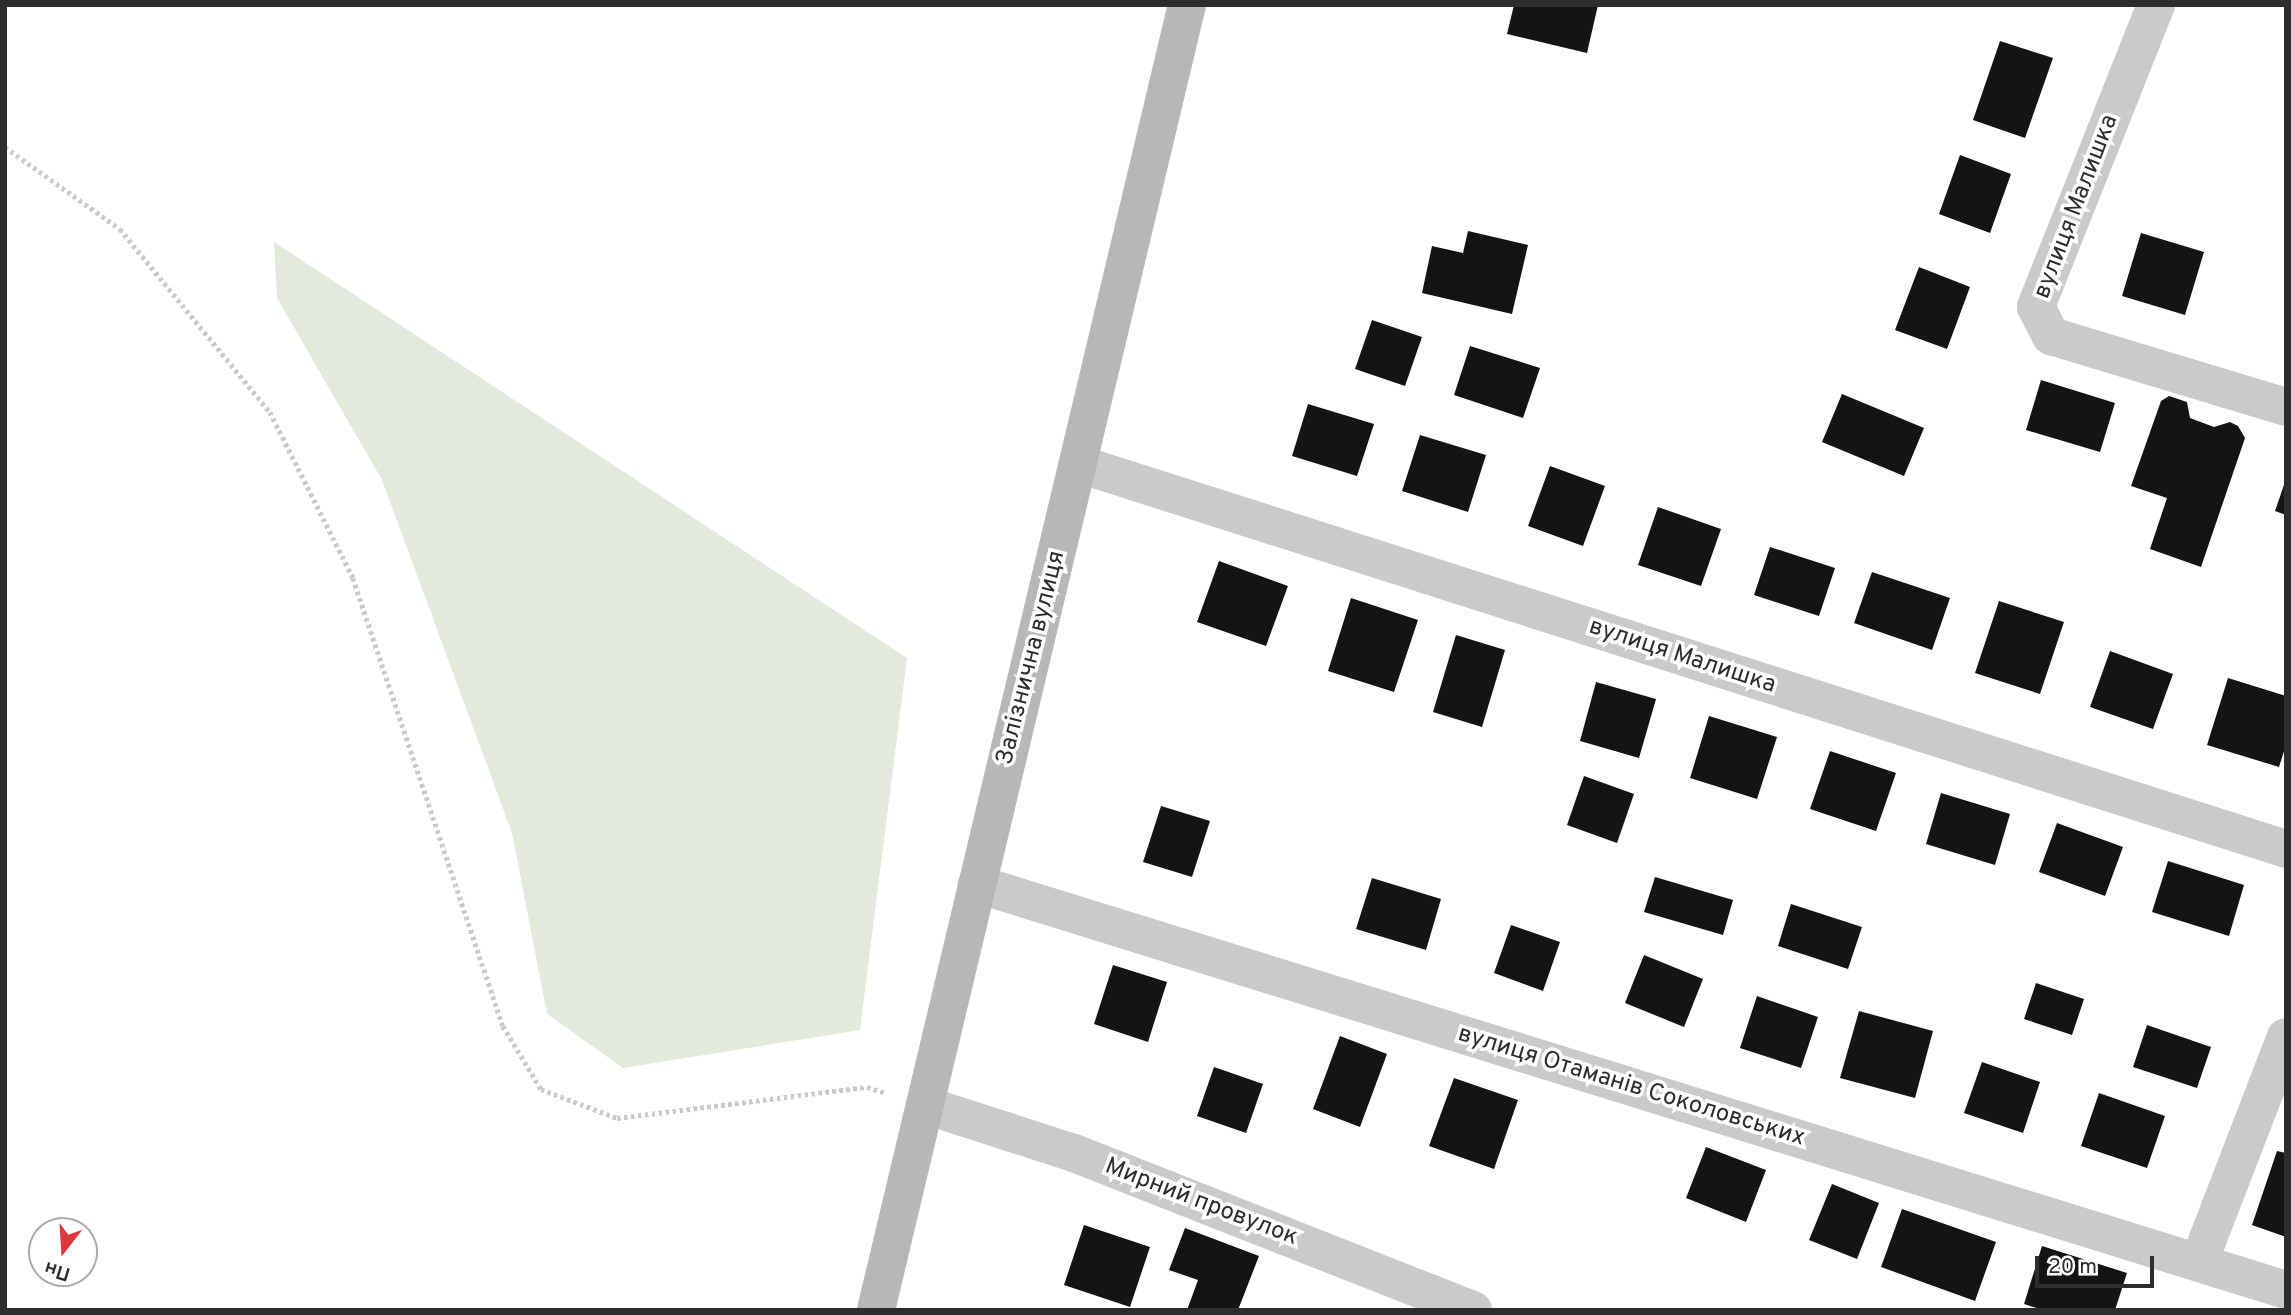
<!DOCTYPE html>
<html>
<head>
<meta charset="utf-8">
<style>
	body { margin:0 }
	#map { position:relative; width:2291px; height:1315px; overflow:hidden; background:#fff; font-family:Overpass,sans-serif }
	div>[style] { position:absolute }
	.green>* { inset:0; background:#e3eadb }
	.building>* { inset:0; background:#141414 }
	.path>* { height:4.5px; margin-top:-2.25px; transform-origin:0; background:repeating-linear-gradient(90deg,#cacaca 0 3.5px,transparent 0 7px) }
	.street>* { height:38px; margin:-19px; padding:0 19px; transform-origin:19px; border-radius:19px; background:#cacaca }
	.secondary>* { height:38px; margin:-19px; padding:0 19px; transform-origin:19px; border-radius:19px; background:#b7b7b7 }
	span { translate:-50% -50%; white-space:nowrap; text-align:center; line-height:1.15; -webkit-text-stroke:7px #fff; paint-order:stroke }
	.street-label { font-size:24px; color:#2d2d2d }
	.frame { position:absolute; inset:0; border:7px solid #2d2d2d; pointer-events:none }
	.north { position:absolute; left:28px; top:1217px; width:70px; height:70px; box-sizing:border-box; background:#fff; border:2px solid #ababab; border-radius:50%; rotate:197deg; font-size:19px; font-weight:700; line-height:28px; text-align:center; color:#2d2d2d }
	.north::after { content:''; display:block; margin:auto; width:24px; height:32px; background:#db3940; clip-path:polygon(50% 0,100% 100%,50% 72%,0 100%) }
	.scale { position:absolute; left:2035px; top:1256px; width:119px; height:32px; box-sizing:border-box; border:4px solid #2d2d2d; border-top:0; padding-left:9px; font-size:21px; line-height:24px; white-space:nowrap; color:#2d2d2d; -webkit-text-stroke:5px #fff; paint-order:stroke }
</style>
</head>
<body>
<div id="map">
	<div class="green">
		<div style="clip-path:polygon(274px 242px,907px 658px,860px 1030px,623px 1068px,547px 1014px,512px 833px,382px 480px,277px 298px)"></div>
	</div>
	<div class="building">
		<div style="clip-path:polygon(1514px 5px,1598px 5px,1587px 53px,1507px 34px)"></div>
		<div style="clip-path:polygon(2000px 41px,2053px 58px,2025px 138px,1973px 120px)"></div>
		<div style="clip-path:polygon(1960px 155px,2011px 174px,1990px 233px,1939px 214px)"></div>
		<div style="clip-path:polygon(1468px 231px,1528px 245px,1512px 314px,1422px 293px,1432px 246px,1463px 253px)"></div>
		<div style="clip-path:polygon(2141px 233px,2204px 252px,2185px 315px,2122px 296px)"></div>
		<div style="clip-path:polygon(1919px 267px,1970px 287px,1947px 349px,1895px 330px)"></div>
		<div style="clip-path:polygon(1372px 320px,1422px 337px,1405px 386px,1355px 369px)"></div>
		<div style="clip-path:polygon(1470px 346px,1540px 368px,1523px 418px,1454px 395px)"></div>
		<div style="clip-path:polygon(2041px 380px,2115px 403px,2100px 452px,2026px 430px)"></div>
		<div style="clip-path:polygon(1842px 394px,1924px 428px,1904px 476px,1822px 442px)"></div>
		<div style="clip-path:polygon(2169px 396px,2187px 402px,2190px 418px,2214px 427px,2230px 422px,2238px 426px,2245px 438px,2201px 567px,2150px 549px,2167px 498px,2131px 486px,2161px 401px)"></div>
		<div style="clip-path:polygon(1308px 404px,1374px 424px,1357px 476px,1292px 456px)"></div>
		<div style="clip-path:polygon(1420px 435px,1486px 455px,1468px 512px,1402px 491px)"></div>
		<div style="clip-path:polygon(1550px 466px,1605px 486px,1583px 546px,1528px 526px)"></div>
		<div style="clip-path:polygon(2285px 482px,2286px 482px,2286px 515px,2275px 511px)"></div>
		<div style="clip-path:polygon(1658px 507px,1721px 529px,1701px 586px,1638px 565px)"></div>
		<div style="clip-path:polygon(1770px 547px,1835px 568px,1819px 616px,1754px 595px)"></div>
		<div style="clip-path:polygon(1219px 561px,1288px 586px,1266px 646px,1197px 622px)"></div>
		<div style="clip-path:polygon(1872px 572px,1950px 598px,1932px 650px,1854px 623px)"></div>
		<div style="clip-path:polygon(1351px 598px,1418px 620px,1394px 692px,1328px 671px)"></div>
		<div style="clip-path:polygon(1999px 601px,2064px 622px,2040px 694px,1975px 673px)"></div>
		<div style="clip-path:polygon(1456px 635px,1505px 650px,1482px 727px,1433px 712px)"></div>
		<div style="clip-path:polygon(2110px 651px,2173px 674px,2153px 729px,2090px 707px)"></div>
		<div style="clip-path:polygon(2228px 678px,2286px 696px,2286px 745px,2279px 767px,2207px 745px)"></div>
		<div style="clip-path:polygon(1596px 682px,1656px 699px,1639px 758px,1580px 741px)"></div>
		<div style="clip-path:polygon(1709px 716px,1777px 737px,1757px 799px,1690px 778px)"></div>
		<div style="clip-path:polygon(1830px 751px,1896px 773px,1876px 831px,1810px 809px)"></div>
		<div style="clip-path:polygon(1584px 776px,1634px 794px,1617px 843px,1567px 825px)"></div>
		<div style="clip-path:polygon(1941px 793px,2010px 814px,1995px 865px,1926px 844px)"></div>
		<div style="clip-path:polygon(1161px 806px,1210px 821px,1192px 877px,1143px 862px)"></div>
		<div style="clip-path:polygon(2057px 823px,2123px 847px,2105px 896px,2039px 872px)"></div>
		<div style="clip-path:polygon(2168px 861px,2244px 885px,2229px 936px,2152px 912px)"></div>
		<div style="clip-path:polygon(1655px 877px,1733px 900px,1723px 935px,1644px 912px)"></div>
		<div style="clip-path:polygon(1372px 878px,1441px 899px,1426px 950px,1356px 929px)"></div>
		<div style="clip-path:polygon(1791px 904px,1862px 927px,1848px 969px,1778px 946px)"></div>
		<div style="clip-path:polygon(1511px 925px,1560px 942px,1543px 991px,1494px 973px)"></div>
		<div style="clip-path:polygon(1644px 955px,1703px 979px,1684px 1027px,1625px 1003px)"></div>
		<div style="clip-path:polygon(1113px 965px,1167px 982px,1148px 1042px,1094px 1024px)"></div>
		<div style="clip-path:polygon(2036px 983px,2084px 999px,2072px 1035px,2024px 1019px)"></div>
		<div style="clip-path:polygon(1757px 996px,1818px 1017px,1801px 1068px,1740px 1048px)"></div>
		<div style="clip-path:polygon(1859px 1011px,1933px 1031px,1915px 1098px,1840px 1078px)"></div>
		<div style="clip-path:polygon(2147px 1025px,2211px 1047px,2197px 1088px,2133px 1067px)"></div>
		<div style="clip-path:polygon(1340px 1036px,1387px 1054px,1360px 1127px,1313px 1109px)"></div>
		<div style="clip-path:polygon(1982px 1062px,2040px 1082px,2023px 1133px,1964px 1113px)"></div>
		<div style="clip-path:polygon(1214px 1067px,1263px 1084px,1246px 1133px,1197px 1116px)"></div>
		<div style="clip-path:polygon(1454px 1078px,1518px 1100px,1494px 1169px,1429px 1146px)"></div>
		<div style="clip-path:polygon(2099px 1093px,2165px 1116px,2147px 1168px,2081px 1146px)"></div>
		<div style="clip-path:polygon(1706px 1147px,1766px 1170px,1746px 1222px,1686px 1198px)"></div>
		<div style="clip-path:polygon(2277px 1151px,2286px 1153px,2286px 1237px,2252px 1225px)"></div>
		<div style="clip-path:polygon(1832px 1184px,1879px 1203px,1857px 1259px,1809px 1240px)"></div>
		<div style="clip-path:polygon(1902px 1209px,1996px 1242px,1975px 1301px,1881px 1267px)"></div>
		<div style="clip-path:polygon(1084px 1225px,1150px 1247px,1130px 1307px,1064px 1285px)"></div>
		<div style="clip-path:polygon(1185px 1228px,1259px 1256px,1238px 1310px,1187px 1310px,1198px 1280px,1169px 1270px)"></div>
		<div style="clip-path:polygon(2042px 1246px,2127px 1273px,2115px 1310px,2043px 1310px,2024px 1304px)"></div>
	</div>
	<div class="path">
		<div style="left:5px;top:147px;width:141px;rotate:35.5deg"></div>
		<div style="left:120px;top:229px;width:237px;rotate:50.7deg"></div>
		<div style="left:270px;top:412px;width:186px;rotate:63.4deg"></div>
		<div style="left:353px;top:578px;width:472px;rotate:71.5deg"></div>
		<div style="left:503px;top:1026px;width:74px;rotate:58.9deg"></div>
		<div style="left:541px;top:1089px;width:81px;rotate:20.9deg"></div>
		<div style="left:617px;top:1118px;width:252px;rotate:-7.1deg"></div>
		<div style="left:867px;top:1087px;width:20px;rotate:18deg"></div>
	</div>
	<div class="street">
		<div style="left:2156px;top:5px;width:325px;rotate:111.7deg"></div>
		<div style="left:2036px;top:307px;width:33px;rotate:63deg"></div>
		<div style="left:2051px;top:336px;width:245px;rotate:16.8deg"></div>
		<div style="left:1079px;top:464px;width:1267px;rotate:17.69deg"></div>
		<div style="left:977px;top:884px;width:1371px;rotate:17.23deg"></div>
		<div style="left:925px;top:1105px;width:157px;rotate:17.9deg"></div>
		<div style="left:1074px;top:1153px;width:429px;rotate:21.5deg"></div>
		<div style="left:2199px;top:1262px;width:241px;rotate:-68.9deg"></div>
	</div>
	<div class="secondary">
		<div style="left:876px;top:1310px;width:1342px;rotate:-76.6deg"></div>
	</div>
	<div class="street-label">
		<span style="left:2077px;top:207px;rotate:-69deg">вулиця Малишка</span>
		<span style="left:1682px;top:657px;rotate:18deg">вулиця Малишка</span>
		<span style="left:1032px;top:658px;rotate:-76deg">Залізнична вулиця</span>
		<span style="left:1631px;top:1087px;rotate:17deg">вулиця Отаманів Соколовських</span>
		<span style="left:1201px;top:1203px;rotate:21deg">Мирний провулок</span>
	</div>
	<div class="frame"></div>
	<div class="north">Пн</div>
	<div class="scale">20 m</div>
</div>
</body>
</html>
